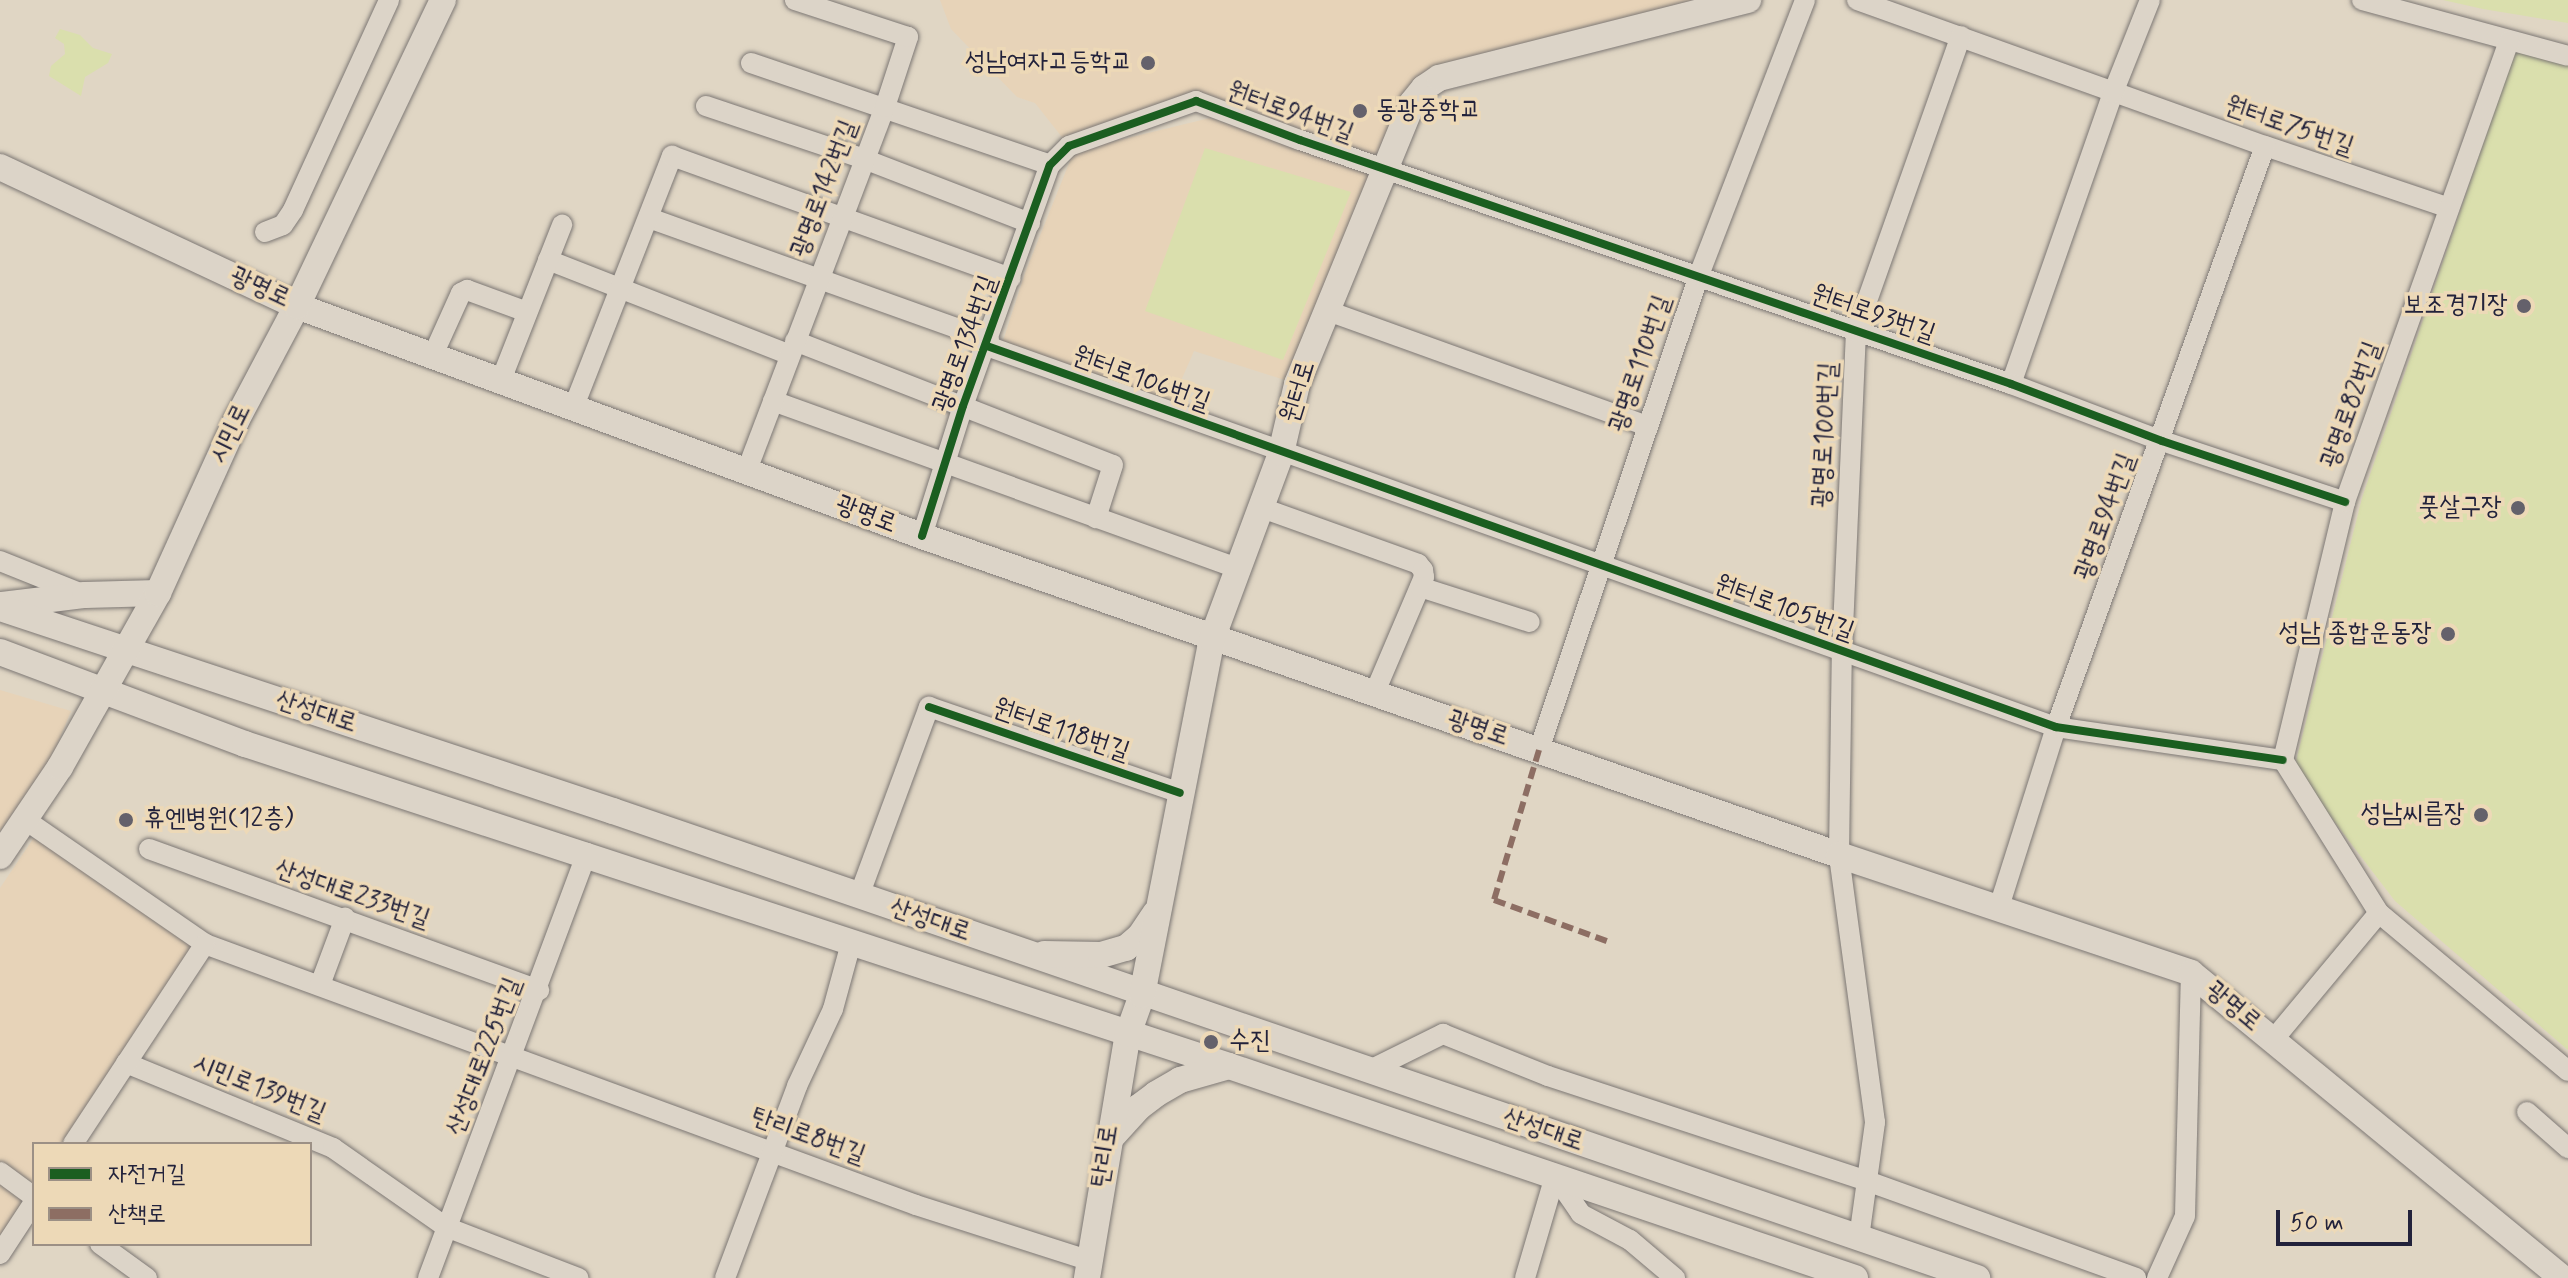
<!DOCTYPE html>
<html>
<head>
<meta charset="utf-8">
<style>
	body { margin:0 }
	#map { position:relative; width:2568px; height:1278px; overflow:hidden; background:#e0d6c4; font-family:Mynerve,"Poor Story",sans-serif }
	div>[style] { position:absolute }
	.built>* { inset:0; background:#e7d3b8 }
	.green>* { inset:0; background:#dadfad }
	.roads { filter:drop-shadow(0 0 2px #7c7774) drop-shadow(0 0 2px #7c7774) }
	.minor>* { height:20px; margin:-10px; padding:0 10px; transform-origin:10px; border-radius:10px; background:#dcd4c8 }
	.major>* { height:26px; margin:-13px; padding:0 13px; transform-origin:13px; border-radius:13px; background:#dcd4c8 }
	.quiet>* { height:6px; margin-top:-3px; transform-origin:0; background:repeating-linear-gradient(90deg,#8d6e63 0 12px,transparent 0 18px) }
	.cycleway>* { height:8px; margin:-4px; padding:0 4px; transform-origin:4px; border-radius:4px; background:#1b5e20 }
	.dots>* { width:22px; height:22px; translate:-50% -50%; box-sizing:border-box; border:4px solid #edd9b7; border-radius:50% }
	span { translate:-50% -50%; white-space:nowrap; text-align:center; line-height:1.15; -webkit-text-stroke:7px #edd9b7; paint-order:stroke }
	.poi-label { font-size:26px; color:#22223b }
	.right { translate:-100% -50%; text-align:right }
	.left { translate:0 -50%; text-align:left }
	.street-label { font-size:26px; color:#22223b }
	.legend { position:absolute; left:32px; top:1142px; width:280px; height:104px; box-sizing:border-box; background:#edd9b7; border:2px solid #9c9085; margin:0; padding:10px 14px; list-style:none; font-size:24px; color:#22223b }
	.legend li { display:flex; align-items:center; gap:16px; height:40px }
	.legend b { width:40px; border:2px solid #9c9085 }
	.scale { position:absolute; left:2276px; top:1210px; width:136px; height:36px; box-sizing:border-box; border:4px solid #22223b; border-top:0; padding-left:10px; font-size:24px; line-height:28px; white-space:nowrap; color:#22223b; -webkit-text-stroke:6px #edd9b7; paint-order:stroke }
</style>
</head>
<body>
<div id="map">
	<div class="built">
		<div style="clip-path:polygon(940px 0,1748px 0,1431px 83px,1387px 168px,1196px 101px,1069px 146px,1035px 103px,1017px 97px,951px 29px)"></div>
		<div style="clip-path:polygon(1210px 118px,1379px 172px,1297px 384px,1194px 351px,1170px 406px,1002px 344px,1025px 273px,1074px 151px)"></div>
		<div style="clip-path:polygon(0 690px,71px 711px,50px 762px,0 831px)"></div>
		<div style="clip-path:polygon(35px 836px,199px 945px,63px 1144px,34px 1144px,34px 1188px,0 1240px,0 888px)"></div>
	</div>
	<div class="green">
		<div style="clip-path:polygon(2443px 0,2568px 0,2568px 23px,2483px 9px)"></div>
		<div style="clip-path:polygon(60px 29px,80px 35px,93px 48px,112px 54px,108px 63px,85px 77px,81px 96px,49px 76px,51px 66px,65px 54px,64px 44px,55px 38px)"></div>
		<div style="clip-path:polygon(2515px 51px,2568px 61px,2568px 1050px,2395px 901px,2294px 769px,2362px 498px)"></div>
		<div style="clip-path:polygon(1205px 148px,1351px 192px,1283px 360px,1145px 311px)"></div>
	</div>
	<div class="roads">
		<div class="minor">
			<div style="left:1857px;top:0;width:433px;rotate:19.7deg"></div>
			<div style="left:2265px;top:146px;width:194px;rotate:18.6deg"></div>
			<div style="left:2362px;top:0;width:213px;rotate:15.2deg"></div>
			<div style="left:2509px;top:41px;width:489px;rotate:109.6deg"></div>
			<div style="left:2345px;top:502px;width:265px;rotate:103.5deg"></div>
			<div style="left:2283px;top:760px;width:181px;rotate:57.9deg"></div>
			<div style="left:2379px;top:913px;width:246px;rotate:39.9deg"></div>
			<div style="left:751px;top:63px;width:316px;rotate:18.8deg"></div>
			<div style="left:706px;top:106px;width:167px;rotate:18.5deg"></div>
			<div style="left:864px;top:159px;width:178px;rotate:21.1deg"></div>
			<div style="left:649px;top:218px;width:361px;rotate:19.7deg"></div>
			<div style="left:265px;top:232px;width:19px;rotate:-21deg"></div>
			<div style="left:283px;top:225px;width:18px;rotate:-56deg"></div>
			<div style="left:293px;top:210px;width:231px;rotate:-65.4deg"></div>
			<div style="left:548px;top:260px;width:260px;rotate:21.4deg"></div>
			<div style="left:1328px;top:311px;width:340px;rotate:19.8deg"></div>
			<div style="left:795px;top:341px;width:341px;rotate:21.3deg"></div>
			<div style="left:1113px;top:465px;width:56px;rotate:107.8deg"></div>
			<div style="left:987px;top:346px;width:1135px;rotate:19.62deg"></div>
			<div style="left:2056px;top:727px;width:229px;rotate:8.3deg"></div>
			<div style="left:433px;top:355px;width:68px;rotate:-65.7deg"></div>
			<div style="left:461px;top:293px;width:7px;rotate:-27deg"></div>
			<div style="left:467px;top:290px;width:64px;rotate:20.1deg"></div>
			<div style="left:501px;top:380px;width:167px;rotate:-68.5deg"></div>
			<div style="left:2011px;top:384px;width:308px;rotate:-70.7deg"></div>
			<div style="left:2113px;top:93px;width:100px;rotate:-68.3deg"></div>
			<div style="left:773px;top:401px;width:496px;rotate:19.8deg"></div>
			<div style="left:574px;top:406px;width:269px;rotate:-68.6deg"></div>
			<div style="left:672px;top:156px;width:360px;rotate:19.8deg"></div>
			<div style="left:747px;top:470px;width:388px;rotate:-69.2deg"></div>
			<div style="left:885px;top:107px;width:74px;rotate:-71.8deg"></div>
			<div style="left:908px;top:37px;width:119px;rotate:-161.9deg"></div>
			<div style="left:1262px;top:508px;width:166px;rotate:19.7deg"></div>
			<div style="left:1418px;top:564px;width:8px;rotate:50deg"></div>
			<div style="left:1423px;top:570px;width:7px;rotate:82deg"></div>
			<div style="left:1424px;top:577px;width:127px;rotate:113.1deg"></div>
			<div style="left:922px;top:536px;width:136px;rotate:-72.5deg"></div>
			<div style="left:963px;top:406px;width:256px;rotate:-70.2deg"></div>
			<div style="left:1050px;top:165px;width:27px;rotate:-45deg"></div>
			<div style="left:1069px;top:146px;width:135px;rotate:-19.5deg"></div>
			<div style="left:1196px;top:101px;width:111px;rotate:20.6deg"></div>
			<div style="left:1300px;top:140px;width:752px;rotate:18.94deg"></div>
			<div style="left:2011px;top:384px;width:161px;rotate:20.7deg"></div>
			<div style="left:2162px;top:441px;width:193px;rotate:18.4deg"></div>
			<div style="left:0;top:561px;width:92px;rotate:21.8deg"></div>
			<div style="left:1420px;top:587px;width:115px;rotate:17.7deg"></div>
			<div style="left:1539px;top:750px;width:501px;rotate:-71.38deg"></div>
			<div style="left:1699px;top:275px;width:295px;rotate:-68.9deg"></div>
			<div style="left:24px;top:819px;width:220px;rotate:34.6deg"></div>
			<div style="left:205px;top:944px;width:757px;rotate:20.16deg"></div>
			<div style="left:916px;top:1205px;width:180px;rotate:17.8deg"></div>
			<div style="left:149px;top:849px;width:415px;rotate:19.9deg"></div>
			<div style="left:859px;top:896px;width:202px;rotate:-69.7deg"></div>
			<div style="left:929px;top:707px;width:265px;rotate:18.9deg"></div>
			<div style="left:1999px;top:907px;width:189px;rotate:-72.4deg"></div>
			<div style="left:2056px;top:727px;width:617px;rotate:-70.22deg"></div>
			<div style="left:320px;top:985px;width:72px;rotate:-69.5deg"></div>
			<div style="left:2273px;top:1040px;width:165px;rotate:-50.2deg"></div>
			<div style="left:126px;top:1063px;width:224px;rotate:22.3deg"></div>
			<div style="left:333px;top:1148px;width:138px;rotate:35deg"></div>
			<div style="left:446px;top:1227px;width:142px;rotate:21.1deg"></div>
			<div style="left:1368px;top:1071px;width:84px;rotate:-26.3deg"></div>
			<div style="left:1443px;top:1034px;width:113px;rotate:21.8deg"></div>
			<div style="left:1548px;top:1076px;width:336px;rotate:18.2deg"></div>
			<div style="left:1867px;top:1181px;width:286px;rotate:19.8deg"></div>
			<div style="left:2527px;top:1112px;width:55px;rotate:41.3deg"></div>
			<div style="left:73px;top:1144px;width:240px;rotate:-56.6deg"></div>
			<div style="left:0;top:1172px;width:42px;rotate:36.3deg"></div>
			<div style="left:1555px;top:1176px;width:46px;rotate:55.6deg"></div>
			<div style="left:1581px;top:1214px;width:55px;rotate:28deg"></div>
			<div style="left:1630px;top:1240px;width:59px;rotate:40.2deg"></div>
			<div style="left:1859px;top:1238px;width:117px;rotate:-82.1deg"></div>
			<div style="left:1875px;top:1122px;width:269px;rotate:-97.7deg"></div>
			<div style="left:1839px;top:855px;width:203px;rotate:-89.2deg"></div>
			<div style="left:1842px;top:652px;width:320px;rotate:-87.5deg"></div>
			<div style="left:1856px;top:332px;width:314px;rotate:-70.5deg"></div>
			<div style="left:100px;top:1244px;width:58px;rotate:35.9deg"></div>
			<div style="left:0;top:1254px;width:62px;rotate:-56.8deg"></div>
			<div style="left:428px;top:1278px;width:454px;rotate:-69.5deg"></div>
			<div style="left:725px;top:1278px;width:205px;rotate:-69.4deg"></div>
			<div style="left:797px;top:1086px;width:85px;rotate:-64.9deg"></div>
			<div style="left:833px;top:1009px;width:68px;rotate:-74.7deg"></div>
			<div style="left:1525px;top:1278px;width:106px;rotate:-73.6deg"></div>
			<div style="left:2157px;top:1278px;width:68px;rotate:-65.7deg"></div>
			<div style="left:2185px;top:1216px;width:243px;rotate:-88.6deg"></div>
		</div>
		<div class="major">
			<div style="left:0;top:167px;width:328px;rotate:25.1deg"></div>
			<div style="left:297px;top:306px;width:666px;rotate:20.2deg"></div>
			<div style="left:922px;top:536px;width:971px;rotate:19.18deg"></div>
			<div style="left:1839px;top:855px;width:371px;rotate:18.5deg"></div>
			<div style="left:2191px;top:973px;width:480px;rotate:39.4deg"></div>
			<div style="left:2px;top:605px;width:84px;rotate:-6.9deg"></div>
			<div style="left:85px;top:595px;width:73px;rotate:-1.6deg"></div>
			<div style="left:0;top:608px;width:646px;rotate:18.32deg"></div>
			<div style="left:613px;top:811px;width:1442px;rotate:18.9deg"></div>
			<div style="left:0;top:652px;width:262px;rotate:20.6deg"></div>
			<div style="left:245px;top:744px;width:1035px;rotate:18.12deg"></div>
			<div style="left:1229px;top:1066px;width:661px;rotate:18.71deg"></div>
			<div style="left:0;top:856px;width:107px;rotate:-56deg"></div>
			<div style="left:60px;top:767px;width:200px;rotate:-60.6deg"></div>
			<div style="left:158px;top:593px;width:189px;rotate:-65.6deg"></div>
			<div style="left:236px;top:421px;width:130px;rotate:-62.1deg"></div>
			<div style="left:297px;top:306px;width:339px;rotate:-64.5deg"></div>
			<div style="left:1044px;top:954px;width:57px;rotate:1deg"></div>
			<div style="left:1101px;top:955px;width:26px;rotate:-16deg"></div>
			<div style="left:1126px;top:948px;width:18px;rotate:-41deg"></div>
			<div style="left:1140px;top:936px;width:27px;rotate:-56deg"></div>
			<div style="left:1109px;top:1140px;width:45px;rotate:-47.7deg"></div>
			<div style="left:1139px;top:1107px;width:21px;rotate:-37deg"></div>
			<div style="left:1156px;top:1094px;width:28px;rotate:-30deg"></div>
			<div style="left:1180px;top:1080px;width:51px;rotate:-15.9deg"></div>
			<div style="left:1087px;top:1278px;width:247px;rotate:-80.5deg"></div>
			<div style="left:1128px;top:1034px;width:41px;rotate:-70.3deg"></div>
			<div style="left:1142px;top:995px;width:363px;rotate:-78.9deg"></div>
			<div style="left:1212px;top:639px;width:198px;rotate:-69.6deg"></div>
			<div style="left:1281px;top:453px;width:71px;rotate:-76.9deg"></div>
			<div style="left:1297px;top:384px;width:304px;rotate:-67.7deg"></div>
			<div style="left:1412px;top:103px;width:19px;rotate:-51deg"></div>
			<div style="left:1424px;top:88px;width:18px;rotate:-34deg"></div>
			<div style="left:1439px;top:78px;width:319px;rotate:-14.2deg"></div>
		</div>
	</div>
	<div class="quiet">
		<div style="left:1539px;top:750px;width:157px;rotate:106.7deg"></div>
		<div style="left:1494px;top:900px;width:126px;rotate:20deg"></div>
	</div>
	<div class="cycleway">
		<div style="left:987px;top:346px;width:1135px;rotate:19.62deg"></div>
		<div style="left:2056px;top:727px;width:229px;rotate:8.3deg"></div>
		<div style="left:922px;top:536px;width:136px;rotate:-72.5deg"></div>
		<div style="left:963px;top:406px;width:256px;rotate:-70.2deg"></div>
		<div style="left:1050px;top:165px;width:27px;rotate:-45deg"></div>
		<div style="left:1069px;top:146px;width:135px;rotate:-19.5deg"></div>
		<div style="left:1196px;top:101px;width:111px;rotate:20.6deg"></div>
		<div style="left:1300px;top:140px;width:752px;rotate:18.94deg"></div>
		<div style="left:2011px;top:384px;width:161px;rotate:20.7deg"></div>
		<div style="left:2162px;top:441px;width:193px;rotate:18.4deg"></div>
		<div style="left:929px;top:707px;width:265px;rotate:18.9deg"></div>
	</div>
	<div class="dots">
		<div style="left:1148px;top:63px;background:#64616b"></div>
		<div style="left:1360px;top:111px;background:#64616b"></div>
		<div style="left:2524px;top:306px;background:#64616b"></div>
		<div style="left:2518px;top:508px;background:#64616b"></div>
		<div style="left:2448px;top:634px;background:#64616b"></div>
		<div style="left:2481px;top:815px;background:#64616b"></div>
		<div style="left:126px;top:820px;background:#64616b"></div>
		<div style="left:1211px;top:1042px;background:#64616b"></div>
	</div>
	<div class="poi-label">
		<span class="right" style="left:1132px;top:63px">성남여자고등학교</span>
		<span class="left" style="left:1376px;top:111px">동광중학교</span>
		<span class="right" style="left:2508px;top:306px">보조경기장</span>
		<span class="right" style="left:2502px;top:508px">풋살구장</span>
		<span class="right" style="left:2432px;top:634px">성남 종합운동장</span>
		<span class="right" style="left:2465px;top:815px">성남씨름장</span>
		<span class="left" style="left:144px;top:820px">휴엔병원(12층)</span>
		<span class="left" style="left:1229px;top:1042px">수진</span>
	</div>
	<div class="street-label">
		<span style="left:1290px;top:113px;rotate:20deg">원터로94번길</span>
		<span style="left:2289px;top:127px;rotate:19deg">원터로75번길</span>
		<span style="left:825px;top:189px;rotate:-69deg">광명로142번길</span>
		<span style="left:260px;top:288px;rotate:25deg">광명로</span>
		<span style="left:1873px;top:315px;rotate:19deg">원터로93번길</span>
		<span style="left:966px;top:344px;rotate:-70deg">광명로134번길</span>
		<span style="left:1641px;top:364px;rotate:-71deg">광명로110번길</span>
		<span style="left:1141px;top:380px;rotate:20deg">원터로106번길</span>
		<span style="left:1299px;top:392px;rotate:-73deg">원터로</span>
		<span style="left:2352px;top:405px;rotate:-70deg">광명로82번길</span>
		<span style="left:231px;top:434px;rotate:-64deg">시민로</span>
		<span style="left:1826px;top:435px;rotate:-87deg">광명로100번길</span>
		<span style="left:866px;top:515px;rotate:21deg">광명로</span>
		<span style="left:2106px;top:517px;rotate:-70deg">광명로94번길</span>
		<span style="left:1784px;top:609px;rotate:20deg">원터로105번길</span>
		<span style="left:316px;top:713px;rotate:18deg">산성대로</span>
		<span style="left:1478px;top:729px;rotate:19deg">광명로</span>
		<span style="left:1061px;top:731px;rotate:19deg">원터로118번길</span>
		<span style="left:352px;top:895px;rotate:19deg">산성대로233번길</span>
		<span style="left:930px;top:921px;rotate:19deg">산성대로</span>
		<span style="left:2233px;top:1007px;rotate:40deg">광명로</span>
		<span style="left:485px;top:1057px;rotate:-69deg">산성대로225번길</span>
		<span style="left:259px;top:1089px;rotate:22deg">시민로139번길</span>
		<span style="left:1543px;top:1131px;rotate:19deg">산성대로</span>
		<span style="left:808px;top:1137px;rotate:20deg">탄리로8번길</span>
		<span style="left:1106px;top:1156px;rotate:-81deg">탄리로</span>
	</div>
	<ul class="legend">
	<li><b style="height:10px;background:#1b5e20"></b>자전거길</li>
	<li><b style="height:10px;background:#8d6e63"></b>산책로</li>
	</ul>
	<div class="scale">50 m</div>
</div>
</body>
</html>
